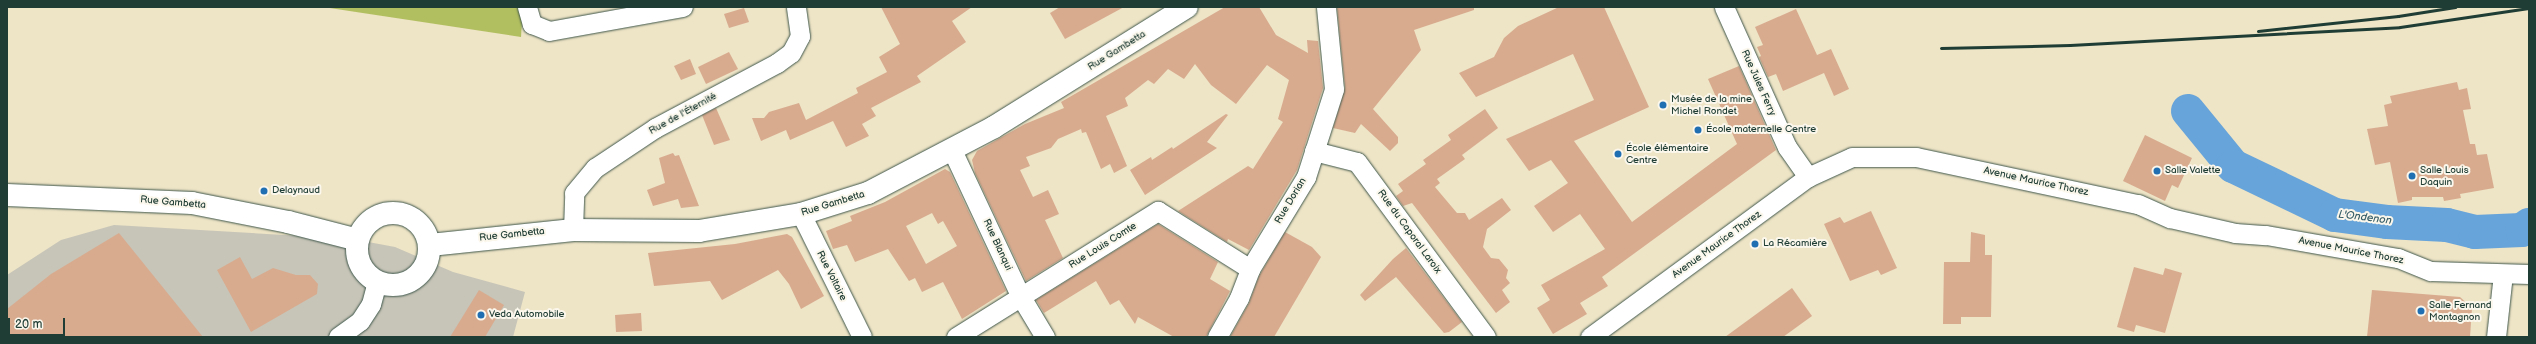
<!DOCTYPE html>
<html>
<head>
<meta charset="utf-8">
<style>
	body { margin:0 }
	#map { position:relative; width:2536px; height:344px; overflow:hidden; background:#eee4c6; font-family:"Balsamiq Sans",sans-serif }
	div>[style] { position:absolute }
	.industrial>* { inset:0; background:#c7c5b8 }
	.green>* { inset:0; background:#b2bf60 }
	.river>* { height:34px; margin:-17px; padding:0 17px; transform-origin:17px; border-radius:17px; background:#67a4d9 }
	.building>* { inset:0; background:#d8ab8f }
	.roads { filter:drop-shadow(0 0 1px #3e564a) drop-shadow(0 0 1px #3e564a) }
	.minor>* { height:19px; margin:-9.5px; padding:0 9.5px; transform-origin:9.5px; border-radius:9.5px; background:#fff }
	.major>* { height:22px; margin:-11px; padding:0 11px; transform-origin:11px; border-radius:11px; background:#fff }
	.major>.ring { margin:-11px; padding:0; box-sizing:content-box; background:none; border:22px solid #fff; border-radius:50% }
	.rail>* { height:3px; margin:-1.5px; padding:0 1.5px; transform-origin:1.5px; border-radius:1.5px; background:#1f3d34 }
	.dots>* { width:11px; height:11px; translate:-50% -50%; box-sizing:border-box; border:2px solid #fbf7ec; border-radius:50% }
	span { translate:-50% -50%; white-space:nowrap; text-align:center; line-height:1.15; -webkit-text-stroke:4px #fbf7ec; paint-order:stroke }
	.street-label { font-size:10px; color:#1f3d34 }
	.poi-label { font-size:10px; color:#1f3d34 }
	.left { translate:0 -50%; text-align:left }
	.water-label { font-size:11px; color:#355c66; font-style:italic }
	.frame { position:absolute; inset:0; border:8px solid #1f3d34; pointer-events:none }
	.scale { position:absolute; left:8px; top:318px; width:57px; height:18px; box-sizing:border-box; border:2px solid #1f3d34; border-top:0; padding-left:5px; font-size:12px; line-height:14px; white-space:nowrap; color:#1f3d34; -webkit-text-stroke:3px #fbf7ec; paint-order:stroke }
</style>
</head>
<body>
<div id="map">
	<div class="industrial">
		<div style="clip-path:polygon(114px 225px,352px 239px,395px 247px,453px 272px,525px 292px,513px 337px,7px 337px,7px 275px,61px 240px)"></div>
	</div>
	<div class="green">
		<div style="clip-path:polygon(323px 7px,523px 7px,521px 37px)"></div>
	</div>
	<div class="river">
		<div style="left:2188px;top:111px;width:71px;rotate:50.7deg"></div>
		<div style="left:2233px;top:166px;width:113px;rotate:25.7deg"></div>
		<div style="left:2335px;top:215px;width:52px;rotate:7.7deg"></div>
		<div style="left:2387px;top:222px;width:60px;rotate:2.9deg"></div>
		<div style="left:2447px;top:225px;width:29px;rotate:14deg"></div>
		<div style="left:2475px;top:232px;width:47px;rotate:-2.4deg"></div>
		<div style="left:2522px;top:230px;width:9px;rotate:-36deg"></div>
	</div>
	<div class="building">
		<div style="clip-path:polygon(881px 7px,972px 7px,952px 21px,966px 42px,917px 76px,921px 82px,871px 108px,876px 116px,862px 124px,869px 136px,846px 147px,833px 121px,790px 140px,786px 130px,761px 141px,752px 118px,764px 118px,769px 112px,799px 103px,806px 120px,858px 93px,856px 88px,887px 72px,879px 57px,900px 44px)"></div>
		<div style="clip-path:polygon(1060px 7px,1124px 7px,1065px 39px,1050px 13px)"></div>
		<div style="clip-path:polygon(1225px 7px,1259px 7px,1276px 35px,1308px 53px,1307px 40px,1318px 41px,1323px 88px,1297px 170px,1249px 250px,1228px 239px,1227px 242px,1178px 211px,1248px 166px,1253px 169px,1283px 122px,1278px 119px,1289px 80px,1267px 65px,1236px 104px,1211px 85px,1195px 64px,1184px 79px,1168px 69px,1154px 84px,1148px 80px,1125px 98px,1128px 106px,1106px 116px,1127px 166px,1114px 173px,1110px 164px,1101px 169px,1086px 132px,1082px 133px,1081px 129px,1058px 139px,1051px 148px,1026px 157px,1030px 166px,1020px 170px,1033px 197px,1048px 190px,1059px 214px,1045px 220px,1063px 258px,1026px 281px,975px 173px,972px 160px,977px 151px,1025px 124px,1064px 108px,1061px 102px)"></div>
		<div style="clip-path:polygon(1337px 7px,1474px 7px,1474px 10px,1414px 30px,1421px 50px,1373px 109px,1398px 137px,1398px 143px,1390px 151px,1361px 124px,1355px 133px,1333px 128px,1345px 88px)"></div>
		<div style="clip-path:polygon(1559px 7px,1604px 7px,1649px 107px,1574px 141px,1632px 222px,1737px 144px,1708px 79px,1739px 66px,1776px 150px,1602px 277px,1608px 286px,1580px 303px,1587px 314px,1553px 334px,1537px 308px,1550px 300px,1541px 285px,1605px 249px,1580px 214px,1553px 232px,1534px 206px,1568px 183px,1551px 160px,1529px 171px,1506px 139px,1594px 100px,1573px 54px,1476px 97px,1459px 73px,1494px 57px,1504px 38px,1518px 26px)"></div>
		<div style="clip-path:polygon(744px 8px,749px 22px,729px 28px,724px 14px)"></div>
		<div style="clip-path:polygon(1796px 9px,1817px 55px,1831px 49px,1849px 89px,1834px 96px,1824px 73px,1783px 91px,1776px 74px,1768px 77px,1759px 57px,1761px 56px,1757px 47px,1763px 45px,1755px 27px)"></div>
		<div style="clip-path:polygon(729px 52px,738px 69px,706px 84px,698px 67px)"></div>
		<div style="clip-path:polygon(690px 59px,696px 74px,681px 80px,674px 66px)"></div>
		<div style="clip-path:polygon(2457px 82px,2459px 90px,2467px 88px,2471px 109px,2463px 110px,2470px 144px,2475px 144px,2477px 155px,2487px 154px,2494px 188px,2460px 194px,2461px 198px,2444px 201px,2443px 197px,2412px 197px,2412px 200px,2398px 203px,2390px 162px,2375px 165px,2367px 129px,2388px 126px,2384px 105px,2392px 103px,2390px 96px)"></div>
		<div style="clip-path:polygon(716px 108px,730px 140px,714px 145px,702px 115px)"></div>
		<div style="clip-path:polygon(1485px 109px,1498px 128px,1462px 155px,1465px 159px,1437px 179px,1440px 183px,1435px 187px,1457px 213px,1465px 213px,1469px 220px,1502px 198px,1511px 210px,1487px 229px,1483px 247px,1491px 258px,1499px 259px,1508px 270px,1506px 278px,1510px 283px,1502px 290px,1510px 302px,1496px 313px,1412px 203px,1403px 206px,1396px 196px,1403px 191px,1398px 184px,1426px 164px,1423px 160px,1451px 140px,1448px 135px)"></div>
		<div style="clip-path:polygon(1226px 114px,1228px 115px,1207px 142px,1217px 148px,1145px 195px,1130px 170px,1151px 157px,1152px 160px,1172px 147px,1173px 149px)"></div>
		<div style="clip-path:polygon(2145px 135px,2192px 158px,2178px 188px,2172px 185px,2165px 201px,2123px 181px)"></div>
		<div style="clip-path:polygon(673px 153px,675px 156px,679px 155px,699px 206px,681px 208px,678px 199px,653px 206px,647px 190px,665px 183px,659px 158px)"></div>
		<div style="clip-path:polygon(evenodd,945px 169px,950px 172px,1006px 291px,962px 319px,943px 282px,922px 292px,915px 278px,909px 281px,888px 249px,855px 262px,847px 245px,833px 249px,826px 231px,852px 221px,850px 216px,885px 202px,945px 169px,932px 213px,938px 224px,943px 221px,957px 246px,926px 264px,906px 226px,932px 213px)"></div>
		<div style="clip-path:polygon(1871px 211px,1897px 268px,1881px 275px,1878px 270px,1850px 281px,1824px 224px,1840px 217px,1844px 223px)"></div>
		<div style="clip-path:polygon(1158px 224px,1218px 262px,1210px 279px,1230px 291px,1206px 337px,1174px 337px,1138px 317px,1135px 324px,1119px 300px,1110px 305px,1096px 281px,1044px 313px,1036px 300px)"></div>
		<div style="clip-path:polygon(1285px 232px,1312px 247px,1321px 257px,1274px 337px,1230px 337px,1249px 303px,1259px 276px)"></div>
		<div style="clip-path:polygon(1971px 232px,1985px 235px,1985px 255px,1992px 255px,1991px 317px,1961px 317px,1961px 324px,1943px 324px,1944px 262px,1970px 262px)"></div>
		<div style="clip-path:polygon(119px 233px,203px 337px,7px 337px,7px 309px,51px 274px)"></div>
		<div style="clip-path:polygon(787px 234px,792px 237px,824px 296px,801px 309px,789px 284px,778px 270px,722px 300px,710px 281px,654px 286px,648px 253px,735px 244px)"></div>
		<div style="clip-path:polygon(1406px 248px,1462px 322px,1449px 332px,1444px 333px,1396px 277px,1365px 301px,1360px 295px,1393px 259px)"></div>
		<div style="clip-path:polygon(240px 257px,252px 279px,273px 268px,296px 275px,310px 275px,318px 284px,317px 294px,251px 332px,217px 270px)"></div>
		<div style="clip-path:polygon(2134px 267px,2163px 275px,2165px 268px,2182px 273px,2165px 333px,2136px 325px,2134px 332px,2117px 327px)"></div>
		<div style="clip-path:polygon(1792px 288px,1812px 316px,1783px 337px,1725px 337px)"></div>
		<div style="clip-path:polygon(479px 290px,504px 305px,485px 337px,450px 337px)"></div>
		<div style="clip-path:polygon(2372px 290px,2460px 297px,2472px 308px,2470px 337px,2367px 337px)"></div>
		<div style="clip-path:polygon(641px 313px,642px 331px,616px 332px,615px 315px)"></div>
	</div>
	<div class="roads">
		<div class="minor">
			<div style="left:527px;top:7px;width:18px;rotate:74deg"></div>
			<div style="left:532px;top:24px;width:18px;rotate:22deg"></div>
			<div style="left:549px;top:31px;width:136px;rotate:-10.2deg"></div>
			<div style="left:1724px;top:7px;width:154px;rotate:65.8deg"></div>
			<div style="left:1787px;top:147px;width:37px;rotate:55deg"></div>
			<div style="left:952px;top:150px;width:162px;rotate:64.9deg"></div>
			<div style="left:1021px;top:297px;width:47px;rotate:59deg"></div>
			<div style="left:1314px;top:151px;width:44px;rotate:14.3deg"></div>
			<div style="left:1357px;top:162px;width:217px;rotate:53.6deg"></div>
			<div style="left:801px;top:214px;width:137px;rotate:63.6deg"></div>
			<div style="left:573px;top:230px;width:37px;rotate:-88deg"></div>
			<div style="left:574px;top:193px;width:33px;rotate:-50deg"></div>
			<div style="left:595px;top:168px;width:72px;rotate:-33.7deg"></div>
			<div style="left:655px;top:128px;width:138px;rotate:-28deg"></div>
			<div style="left:777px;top:63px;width:17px;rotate:-36deg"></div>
			<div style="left:791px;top:53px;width:19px;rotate:-62deg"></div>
			<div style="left:800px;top:36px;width:29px;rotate:-98deg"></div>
			<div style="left:338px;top:337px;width:27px;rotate:-36deg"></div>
			<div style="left:360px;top:321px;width:20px;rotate:-57deg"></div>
			<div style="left:371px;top:304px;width:23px;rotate:-75deg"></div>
			<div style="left:956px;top:337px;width:238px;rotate:-32deg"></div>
			<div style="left:1158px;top:211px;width:109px;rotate:32.2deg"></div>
			<div style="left:1217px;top:337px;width:45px;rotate:-60.6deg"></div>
			<div style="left:1239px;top:298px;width:31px;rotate:-69deg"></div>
			<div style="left:1250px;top:269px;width:108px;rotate:-58.7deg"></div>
			<div style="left:1306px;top:177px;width:92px;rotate:-72.3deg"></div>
			<div style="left:1334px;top:89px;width:82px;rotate:-95.6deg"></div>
			<div style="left:1590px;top:337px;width:270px;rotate:-36.3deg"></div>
			<div style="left:1808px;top:177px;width:48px;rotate:-24.4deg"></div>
			<div style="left:1852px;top:157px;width:64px"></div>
			<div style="left:1916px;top:157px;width:227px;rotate:12deg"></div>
			<div style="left:2138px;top:204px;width:35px;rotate:24deg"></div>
			<div style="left:2170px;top:218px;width:67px;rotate:13deg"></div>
			<div style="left:2235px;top:233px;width:31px;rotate:4deg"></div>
			<div style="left:2266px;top:235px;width:134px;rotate:9.9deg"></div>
			<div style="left:2398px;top:258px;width:35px;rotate:22deg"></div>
			<div style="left:2431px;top:271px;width:98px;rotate:1.8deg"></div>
			<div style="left:2496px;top:337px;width:63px;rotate:-83.7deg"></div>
		</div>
		<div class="major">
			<div style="left:7px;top:195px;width:185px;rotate:2.5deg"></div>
			<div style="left:192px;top:203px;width:98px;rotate:11.2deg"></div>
			<div style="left:288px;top:222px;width:72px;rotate:14.4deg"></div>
			<div class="ring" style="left:357px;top:213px;width:50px;height:50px"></div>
			<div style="left:430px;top:245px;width:144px;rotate:-6deg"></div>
			<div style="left:573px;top:230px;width:126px;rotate:0.5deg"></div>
			<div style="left:699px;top:231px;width:103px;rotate:-9.5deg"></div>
			<div style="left:801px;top:214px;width:70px;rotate:-17.4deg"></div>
			<div style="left:868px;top:193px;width:142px;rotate:-27.6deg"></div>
			<div style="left:994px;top:127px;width:227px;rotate:-31.9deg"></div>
		</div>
	</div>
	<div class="rail">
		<div style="left:2258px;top:31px;width:141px;rotate:-6.1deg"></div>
		<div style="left:2398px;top:16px;width:58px;rotate:-9deg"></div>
		<div style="left:1941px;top:48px;width:129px;rotate:-1.3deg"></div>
		<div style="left:2070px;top:45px;width:330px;rotate:-3.1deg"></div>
		<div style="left:2400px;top:27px;width:130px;rotate:-8.4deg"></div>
	</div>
	<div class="dots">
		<div style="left:1663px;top:105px;background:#1f6fb2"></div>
		<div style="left:1698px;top:130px;background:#1f6fb2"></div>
		<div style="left:1618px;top:154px;background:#1f6fb2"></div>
		<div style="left:2157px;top:171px;background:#1f6fb2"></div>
		<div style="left:2412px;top:176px;background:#1f6fb2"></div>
		<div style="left:264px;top:191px;background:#1f6fb2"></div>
		<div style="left:1755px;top:244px;background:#1f6fb2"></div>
		<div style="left:2421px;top:311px;background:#1f6fb2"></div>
		<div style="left:481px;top:315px;background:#1f6fb2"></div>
	</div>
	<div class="street-label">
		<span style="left:1117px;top:51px;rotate:-32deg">Rue Gambetta</span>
		<span style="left:1758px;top:83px;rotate:66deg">Rue Jules Ferry</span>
		<span style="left:683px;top:114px;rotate:-29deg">Rue de l'Éternité</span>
		<span style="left:2036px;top:182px;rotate:12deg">Avenue Maurice Thorez</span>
		<span style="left:1291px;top:201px;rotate:-59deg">Rue Dorian</span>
		<span style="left:173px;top:203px;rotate:5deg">Rue Gambetta</span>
		<span style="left:833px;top:204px;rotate:-17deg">Rue Gambetta</span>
		<span style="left:1409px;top:232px;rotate:54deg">Rue du Caporal Laroix</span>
		<span style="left:512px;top:235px;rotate:-6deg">Rue Gambetta</span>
		<span style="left:997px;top:245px;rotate:65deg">Rue Blanqui</span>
		<span style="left:1717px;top:245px;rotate:-36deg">Avenue Maurice Thorez</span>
		<span style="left:1103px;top:246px;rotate:-32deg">Rue Louis Comte</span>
		<span style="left:2351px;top:251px;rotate:11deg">Avenue Maurice Thorez</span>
		<span style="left:831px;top:276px;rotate:63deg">Rue Voltaire</span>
	</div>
	<div class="poi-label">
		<span class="left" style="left:1671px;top:105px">Musée de la mine<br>Michel Rondet</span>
		<span class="left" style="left:1706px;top:130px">École maternelle Centre</span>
		<span class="left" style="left:1626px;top:154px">École élémentaire<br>Centre</span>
		<span class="left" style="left:2420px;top:176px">Salle Louis<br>Daquin</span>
		<span class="left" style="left:2165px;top:171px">Salle Valette</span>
		<span class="left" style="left:272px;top:191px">Delaynaud</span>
		<span class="left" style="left:1763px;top:244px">La Récamière</span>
		<span class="left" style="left:2429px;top:311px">Salle Fernand<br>Montagnon</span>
		<span class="left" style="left:489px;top:315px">Veda Automobile</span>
	</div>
	<div class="water-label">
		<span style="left:2365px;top:218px;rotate:7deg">L'Ondenon</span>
	</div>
	<div class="frame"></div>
	<div class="scale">20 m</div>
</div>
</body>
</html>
